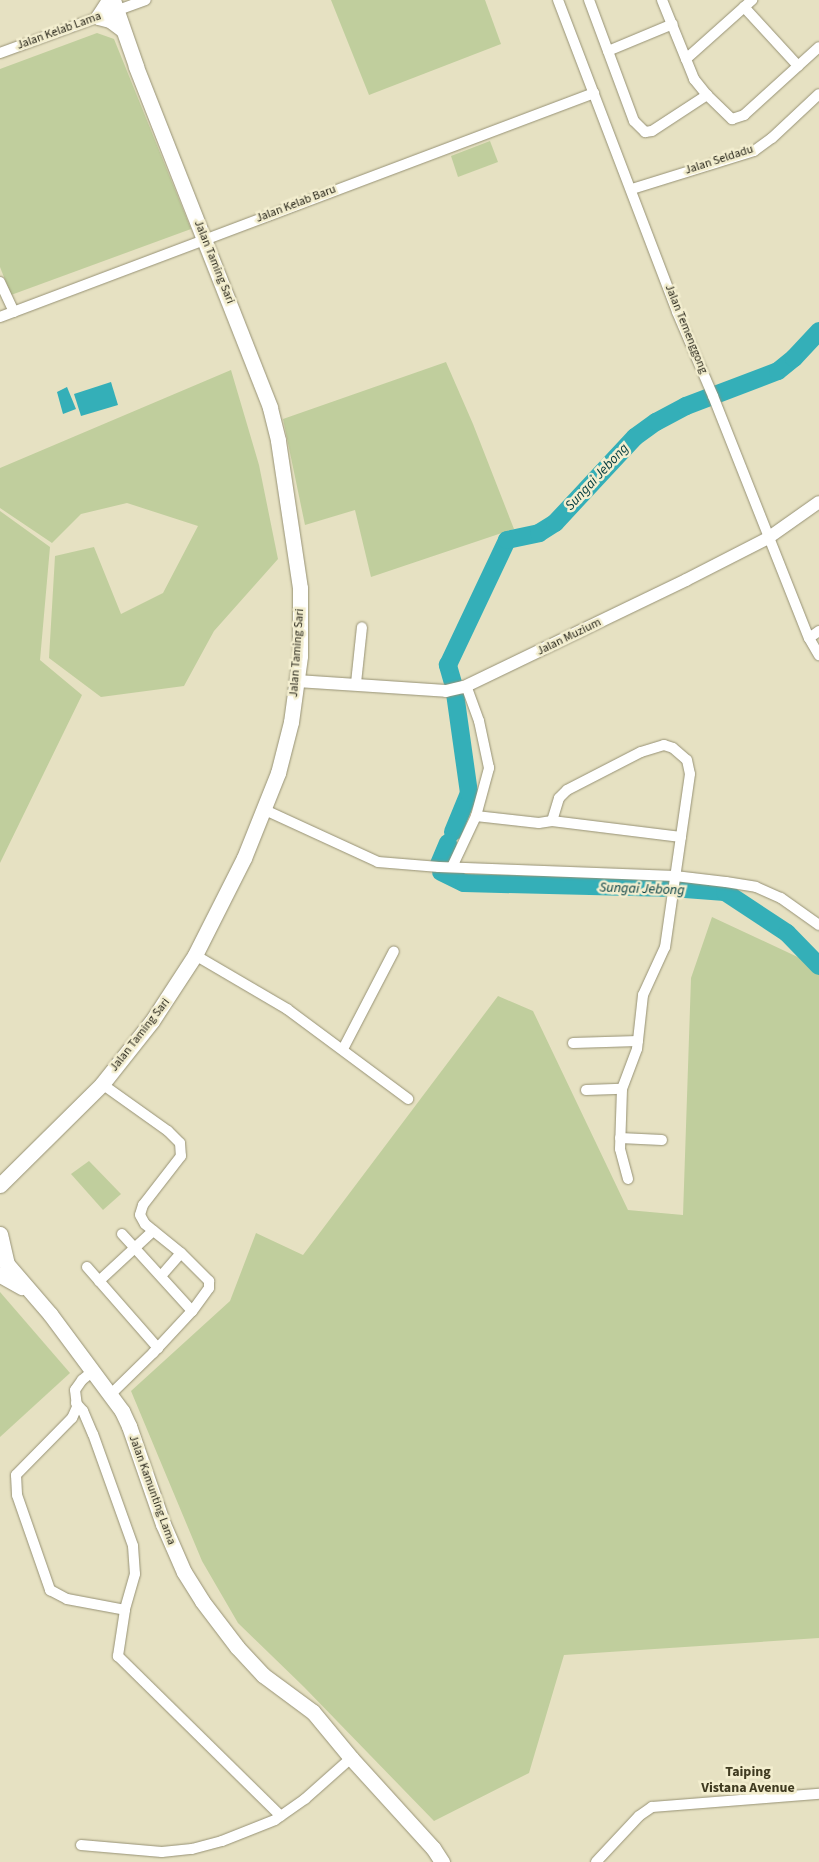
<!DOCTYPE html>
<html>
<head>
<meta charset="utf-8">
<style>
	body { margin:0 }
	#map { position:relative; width:819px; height:1862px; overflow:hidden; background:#e6e1c2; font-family:"Source Sans 3",sans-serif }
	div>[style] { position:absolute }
	.green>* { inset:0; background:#c0ce9d }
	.water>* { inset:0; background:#34afb8 }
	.river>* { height:18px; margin:-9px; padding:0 9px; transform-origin:9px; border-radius:9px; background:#34afb8 }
	.roads { filter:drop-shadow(0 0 1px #979275) drop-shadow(0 0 1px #979275) }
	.minor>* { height:10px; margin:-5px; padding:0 5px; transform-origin:5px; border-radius:5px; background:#fff }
	.tertiary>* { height:12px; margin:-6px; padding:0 6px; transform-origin:6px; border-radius:6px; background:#fff }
	.primary>* { height:15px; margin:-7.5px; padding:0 7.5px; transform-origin:7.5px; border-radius:7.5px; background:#fff }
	span { translate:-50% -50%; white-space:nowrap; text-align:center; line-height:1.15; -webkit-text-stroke:5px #f3eecf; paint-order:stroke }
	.street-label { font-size:12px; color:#262418 }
	.water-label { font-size:14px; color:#003a3e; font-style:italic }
	.neighbourhood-label { font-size:14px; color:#3f3a20; font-weight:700 }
</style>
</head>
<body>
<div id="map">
	<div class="green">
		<div style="clip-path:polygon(331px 0,485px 0,501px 44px,369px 95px)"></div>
		<div style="clip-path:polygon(97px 33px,114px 39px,191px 229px,11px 295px,0 267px,0 69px)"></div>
		<div style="clip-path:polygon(490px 141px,498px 162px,458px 177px,451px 156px)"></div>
		<div style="clip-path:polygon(446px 362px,473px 424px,514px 529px,371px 577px,355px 510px,305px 525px,283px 419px)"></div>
		<div style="clip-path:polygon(231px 370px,259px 465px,278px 559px,214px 631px,184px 686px,101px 697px,49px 658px,55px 556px,94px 547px,121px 614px,163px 593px,198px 526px,127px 503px,81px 514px,52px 543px,0 508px,0 468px)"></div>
		<div style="clip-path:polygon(0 511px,50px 547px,40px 660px,82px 695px,0 863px)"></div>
		<div style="clip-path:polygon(712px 917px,819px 967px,819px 1638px,564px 1655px,529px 1773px,434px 1821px,304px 1687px,238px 1623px,202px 1561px,131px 1391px,230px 1301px,256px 1233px,303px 1255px,498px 996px,533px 1011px,628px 1210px,683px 1215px,691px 978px)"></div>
		<div style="clip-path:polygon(89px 1161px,121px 1194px,103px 1210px,71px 1174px)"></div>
		<div style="clip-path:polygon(0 1292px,70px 1373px,0 1437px)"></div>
	</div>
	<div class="water">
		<div style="clip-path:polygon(111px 382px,118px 405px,81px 416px,74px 394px)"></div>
		<div style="clip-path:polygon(67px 387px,76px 409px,63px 414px,57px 392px)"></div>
	</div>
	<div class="river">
		<div style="left:453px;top:683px;width:19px;rotate:-106deg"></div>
		<div style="left:448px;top:665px;width:138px;rotate:-64.7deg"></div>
		<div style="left:507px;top:540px;width:33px;rotate:-12deg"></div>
		<div style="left:539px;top:533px;width:19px;rotate:-32deg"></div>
		<div style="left:555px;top:523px;width:117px;rotate:-47.1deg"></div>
		<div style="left:635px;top:437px;width:26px;rotate:-36deg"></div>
		<div style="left:656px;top:422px;width:34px;rotate:-28deg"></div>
		<div style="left:686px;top:406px;width:98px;rotate:-20.8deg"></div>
		<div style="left:778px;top:371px;width:21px;rotate:-39deg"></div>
		<div style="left:794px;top:358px;width:37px;rotate:-47deg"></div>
		<div style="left:453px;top:832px;width:42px;rotate:-67.7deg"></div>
		<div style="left:469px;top:793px;width:100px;rotate:-98deg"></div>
		<div style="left:439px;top:864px;width:23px;rotate:-67deg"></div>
		<div style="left:441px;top:872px;width:25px;rotate:26deg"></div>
		<div style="left:464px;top:883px;width:208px;rotate:1.4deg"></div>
		<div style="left:672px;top:888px;width:53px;rotate:4.3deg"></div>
		<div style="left:725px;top:892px;width:74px;rotate:33.5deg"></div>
		<div style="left:787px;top:933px;width:46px;rotate:45.9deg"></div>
	</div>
	<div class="roads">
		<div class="minor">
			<div style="left:558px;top:0;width:334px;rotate:69.1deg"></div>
			<div style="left:677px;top:312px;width:91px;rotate:66.8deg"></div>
			<div style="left:713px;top:396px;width:260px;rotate:68.4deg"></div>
			<div style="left:809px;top:638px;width:20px;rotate:60deg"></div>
			<div style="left:589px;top:0;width:129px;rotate:69.6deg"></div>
			<div style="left:634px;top:121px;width:16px;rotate:45deg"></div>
			<div style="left:645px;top:132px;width:7px;rotate:-8deg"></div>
			<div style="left:652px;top:131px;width:66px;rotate:-33.2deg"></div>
			<div style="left:707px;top:95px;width:35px;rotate:44deg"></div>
			<div style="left:732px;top:119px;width:13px;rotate:-18deg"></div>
			<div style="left:744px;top:115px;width:101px;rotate:-42.2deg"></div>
			<div style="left:662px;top:0;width:64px;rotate:67.9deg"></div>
			<div style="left:686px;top:59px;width:89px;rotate:-41.8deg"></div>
			<div style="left:744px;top:7px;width:80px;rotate:47.5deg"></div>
			<div style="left:608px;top:51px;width:70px;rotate:-22.6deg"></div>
			<div style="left:0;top:53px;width:155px;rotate:-20deg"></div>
			<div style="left:686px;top:59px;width:22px;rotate:68deg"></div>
			<div style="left:694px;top:79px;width:21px;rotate:51deg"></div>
			<div style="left:632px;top:189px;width:128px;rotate:-17.3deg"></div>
			<div style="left:754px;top:151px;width:22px;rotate:-36deg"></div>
			<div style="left:772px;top:138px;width:64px;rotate:-43.1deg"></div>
			<div style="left:0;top:282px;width:33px;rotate:65deg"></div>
			<div style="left:0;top:317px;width:635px;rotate:-20.66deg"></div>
			<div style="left:809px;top:638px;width:12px;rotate:-35deg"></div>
			<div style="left:356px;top:683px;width:56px;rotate:-83.9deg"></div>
			<div style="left:265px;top:810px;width:124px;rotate:24.7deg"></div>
			<div style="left:378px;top:862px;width:61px;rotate:4.7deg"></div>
			<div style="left:439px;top:867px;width:236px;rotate:2.2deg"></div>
			<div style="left:675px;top:876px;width:51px;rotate:6.7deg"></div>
			<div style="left:726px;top:882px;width:30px;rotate:9deg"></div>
			<div style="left:756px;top:887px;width:27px;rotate:24deg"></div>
			<div style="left:781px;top:898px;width:47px;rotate:35.4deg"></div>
			<div style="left:476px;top:816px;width:63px;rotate:6.3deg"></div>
			<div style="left:539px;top:823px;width:13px;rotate:-9deg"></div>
			<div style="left:552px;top:821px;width:130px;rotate:7.1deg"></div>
			<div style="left:552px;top:821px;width:24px;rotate:-73deg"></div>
			<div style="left:559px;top:798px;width:11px;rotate:-45deg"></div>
			<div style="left:567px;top:790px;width:83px;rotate:-27.2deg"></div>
			<div style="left:641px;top:752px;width:24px;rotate:-17deg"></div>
			<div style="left:664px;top:745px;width:9px;rotate:18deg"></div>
			<div style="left:673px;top:748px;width:18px;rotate:41deg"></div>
			<div style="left:687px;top:760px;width:14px;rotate:78deg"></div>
			<div style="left:690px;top:774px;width:175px;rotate:98.2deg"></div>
			<div style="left:665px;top:947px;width:53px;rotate:114.6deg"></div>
			<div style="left:643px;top:995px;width:54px;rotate:96.3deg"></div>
			<div style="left:637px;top:1049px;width:43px;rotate:110.6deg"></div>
			<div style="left:622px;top:1089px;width:60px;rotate:91.9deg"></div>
			<div style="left:620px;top:1149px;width:31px;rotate:75deg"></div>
			<div style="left:452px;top:867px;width:56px;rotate:-64.8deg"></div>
			<div style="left:476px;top:816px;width:50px;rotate:-74.8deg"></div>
			<div style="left:489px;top:768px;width:48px;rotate:-102deg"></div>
			<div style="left:479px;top:721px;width:37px;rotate:-110deg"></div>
			<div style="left:195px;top:955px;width:107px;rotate:30.4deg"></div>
			<div style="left:287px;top:1009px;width:151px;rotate:36.6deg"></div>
			<div style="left:573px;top:1043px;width:65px;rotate:-1.8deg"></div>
			<div style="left:343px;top:1049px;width:110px;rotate:-62.5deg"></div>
			<div style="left:102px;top:1084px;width:81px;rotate:35.5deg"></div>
			<div style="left:168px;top:1131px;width:17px;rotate:45deg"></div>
			<div style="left:180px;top:1143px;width:13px;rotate:86deg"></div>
			<div style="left:181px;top:1156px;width:62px;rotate:127.8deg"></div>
			<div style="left:143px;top:1205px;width:10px;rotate:107deg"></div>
			<div style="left:140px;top:1215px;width:10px;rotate:61deg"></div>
			<div style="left:145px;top:1224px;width:46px;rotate:38.9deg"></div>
			<div style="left:181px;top:1253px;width:40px;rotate:45deg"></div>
			<div style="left:209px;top:1281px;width:7px;rotate:90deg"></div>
			<div style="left:209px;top:1288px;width:29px;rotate:126deg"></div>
			<div style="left:192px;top:1311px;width:57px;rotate:132.9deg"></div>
			<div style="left:153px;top:1353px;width:59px;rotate:135.7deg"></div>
			<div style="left:586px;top:1090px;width:36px;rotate:-2deg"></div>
			<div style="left:620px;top:1138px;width:42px;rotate:2.7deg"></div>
			<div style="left:122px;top:1234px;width:104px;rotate:47.7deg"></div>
			<div style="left:87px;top:1267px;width:108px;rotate:48.8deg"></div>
			<div style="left:161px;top:1276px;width:30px;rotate:-49deg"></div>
			<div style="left:99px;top:1281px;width:74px;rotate:-42.8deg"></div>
			<div style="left:93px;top:1371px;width:14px;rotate:141deg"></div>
			<div style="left:82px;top:1380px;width:12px;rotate:125deg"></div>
			<div style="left:75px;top:1390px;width:17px;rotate:83deg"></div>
			<div style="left:77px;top:1407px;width:12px;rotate:114deg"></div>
			<div style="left:72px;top:1418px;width:80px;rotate:134.5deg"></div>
			<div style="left:16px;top:1475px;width:20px;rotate:87deg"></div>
			<div style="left:17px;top:1495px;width:101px;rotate:70.8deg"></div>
			<div style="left:50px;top:1590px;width:19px;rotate:28deg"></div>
			<div style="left:67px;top:1599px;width:59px;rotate:10.7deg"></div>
			<div style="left:125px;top:1610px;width:47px;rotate:98.7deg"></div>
			<div style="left:118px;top:1656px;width:228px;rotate:44.5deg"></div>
			<div style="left:76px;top:1403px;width:11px;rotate:49deg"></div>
			<div style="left:83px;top:1411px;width:25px;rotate:67deg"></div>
			<div style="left:93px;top:1434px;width:119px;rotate:70.3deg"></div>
			<div style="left:133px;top:1546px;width:28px;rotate:86deg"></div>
			<div style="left:135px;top:1574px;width:37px;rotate:106deg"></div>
			<div style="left:81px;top:1845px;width:81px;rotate:4.9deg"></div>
			<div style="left:162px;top:1852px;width:30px;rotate:-6deg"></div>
			<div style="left:192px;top:1849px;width:31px;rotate:-15deg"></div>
			<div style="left:222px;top:1841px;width:57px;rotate:-21.6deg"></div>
			<div style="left:275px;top:1820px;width:37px;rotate:-35deg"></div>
			<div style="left:305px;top:1799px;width:62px;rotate:-41.7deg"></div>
			<div style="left:596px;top:1862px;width:63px;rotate:-46.9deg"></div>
			<div style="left:639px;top:1816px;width:16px;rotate:-35deg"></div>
			<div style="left:652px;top:1807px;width:168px;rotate:-4.5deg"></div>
		</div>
		<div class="tertiary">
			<div style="left:297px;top:681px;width:149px;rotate:3.8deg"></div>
			<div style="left:446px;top:691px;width:18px;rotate:-13deg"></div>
			<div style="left:464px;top:687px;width:246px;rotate:-25.7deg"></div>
			<div style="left:686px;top:580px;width:92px;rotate:-27.1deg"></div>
			<div style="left:768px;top:538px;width:62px;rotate:-35.2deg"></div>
		</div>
		<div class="primary">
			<div style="left:109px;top:0;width:20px;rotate:123deg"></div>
			<div style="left:98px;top:17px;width:12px;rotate:14deg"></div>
			<div style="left:110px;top:20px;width:15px;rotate:37deg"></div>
			<div style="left:0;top:1185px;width:144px;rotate:-44.7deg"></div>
			<div style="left:102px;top:1084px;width:80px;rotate:-51.6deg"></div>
			<div style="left:152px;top:1021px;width:79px;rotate:-56.9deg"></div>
			<div style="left:195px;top:955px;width:109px;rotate:-63.2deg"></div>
			<div style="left:244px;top:858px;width:92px;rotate:-68.2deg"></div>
			<div style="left:278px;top:773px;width:53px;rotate:-75.7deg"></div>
			<div style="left:291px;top:722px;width:67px;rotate:-82.2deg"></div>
			<div style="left:300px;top:656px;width:68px;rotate:-90deg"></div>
			<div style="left:300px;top:588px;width:150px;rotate:-98.5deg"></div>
			<div style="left:278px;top:440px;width:34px;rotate:-104deg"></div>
			<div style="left:270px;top:407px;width:366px;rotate:-111.5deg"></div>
			<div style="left:136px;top:66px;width:70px;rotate:-109.2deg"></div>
			<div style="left:0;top:1234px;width:31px;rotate:77deg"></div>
			<div style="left:0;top:1256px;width:77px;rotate:49.2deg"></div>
			<div style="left:50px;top:1314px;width:121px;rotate:53.4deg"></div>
			<div style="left:122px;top:1411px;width:17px;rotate:65deg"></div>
			<div style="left:129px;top:1426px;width:104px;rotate:70.9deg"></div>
			<div style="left:163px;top:1524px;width:52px;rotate:66.4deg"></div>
			<div style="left:184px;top:1572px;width:34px;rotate:58deg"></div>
			<div style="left:202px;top:1601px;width:58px;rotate:52.7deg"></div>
			<div style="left:237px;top:1647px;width:38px;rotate:47deg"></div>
			<div style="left:263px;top:1675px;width:62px;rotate:36.5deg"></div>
			<div style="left:313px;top:1712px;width:60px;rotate:50.4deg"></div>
			<div style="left:351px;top:1758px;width:122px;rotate:47.7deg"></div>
			<div style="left:433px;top:1848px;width:17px;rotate:57deg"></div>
			<div style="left:0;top:1275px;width:25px;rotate:29deg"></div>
		</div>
	</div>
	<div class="street-label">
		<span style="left:59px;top:31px;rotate:-20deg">Jalan Kelab Lama</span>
		<span style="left:719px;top:160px;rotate:-18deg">Jalan Seldadu</span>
		<span style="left:296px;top:204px;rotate:-21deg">Jalan Kelab Baru</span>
		<span style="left:214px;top:262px;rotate:68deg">Jalan Taming Sari</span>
		<span style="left:686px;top:329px;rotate:68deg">Jalan Temenggong</span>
		<span style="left:569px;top:637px;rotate:-26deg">Jalan Muzium</span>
		<span style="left:297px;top:653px;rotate:-86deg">Jalan Taming Sari</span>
		<span style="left:140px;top:1035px;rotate:-52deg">Jalan Taming Sari</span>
		<span style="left:152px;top:1490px;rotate:70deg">Jalan Kamunting Lama</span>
	</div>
	<div class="water-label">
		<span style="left:597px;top:477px;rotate:-47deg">Sungai Jebong</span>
		<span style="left:642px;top:889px;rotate:2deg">Sungai Jebong</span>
	</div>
	<div class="neighbourhood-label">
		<span style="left:748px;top:1780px">Taiping<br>Vistana Avenue</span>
	</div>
</div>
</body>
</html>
